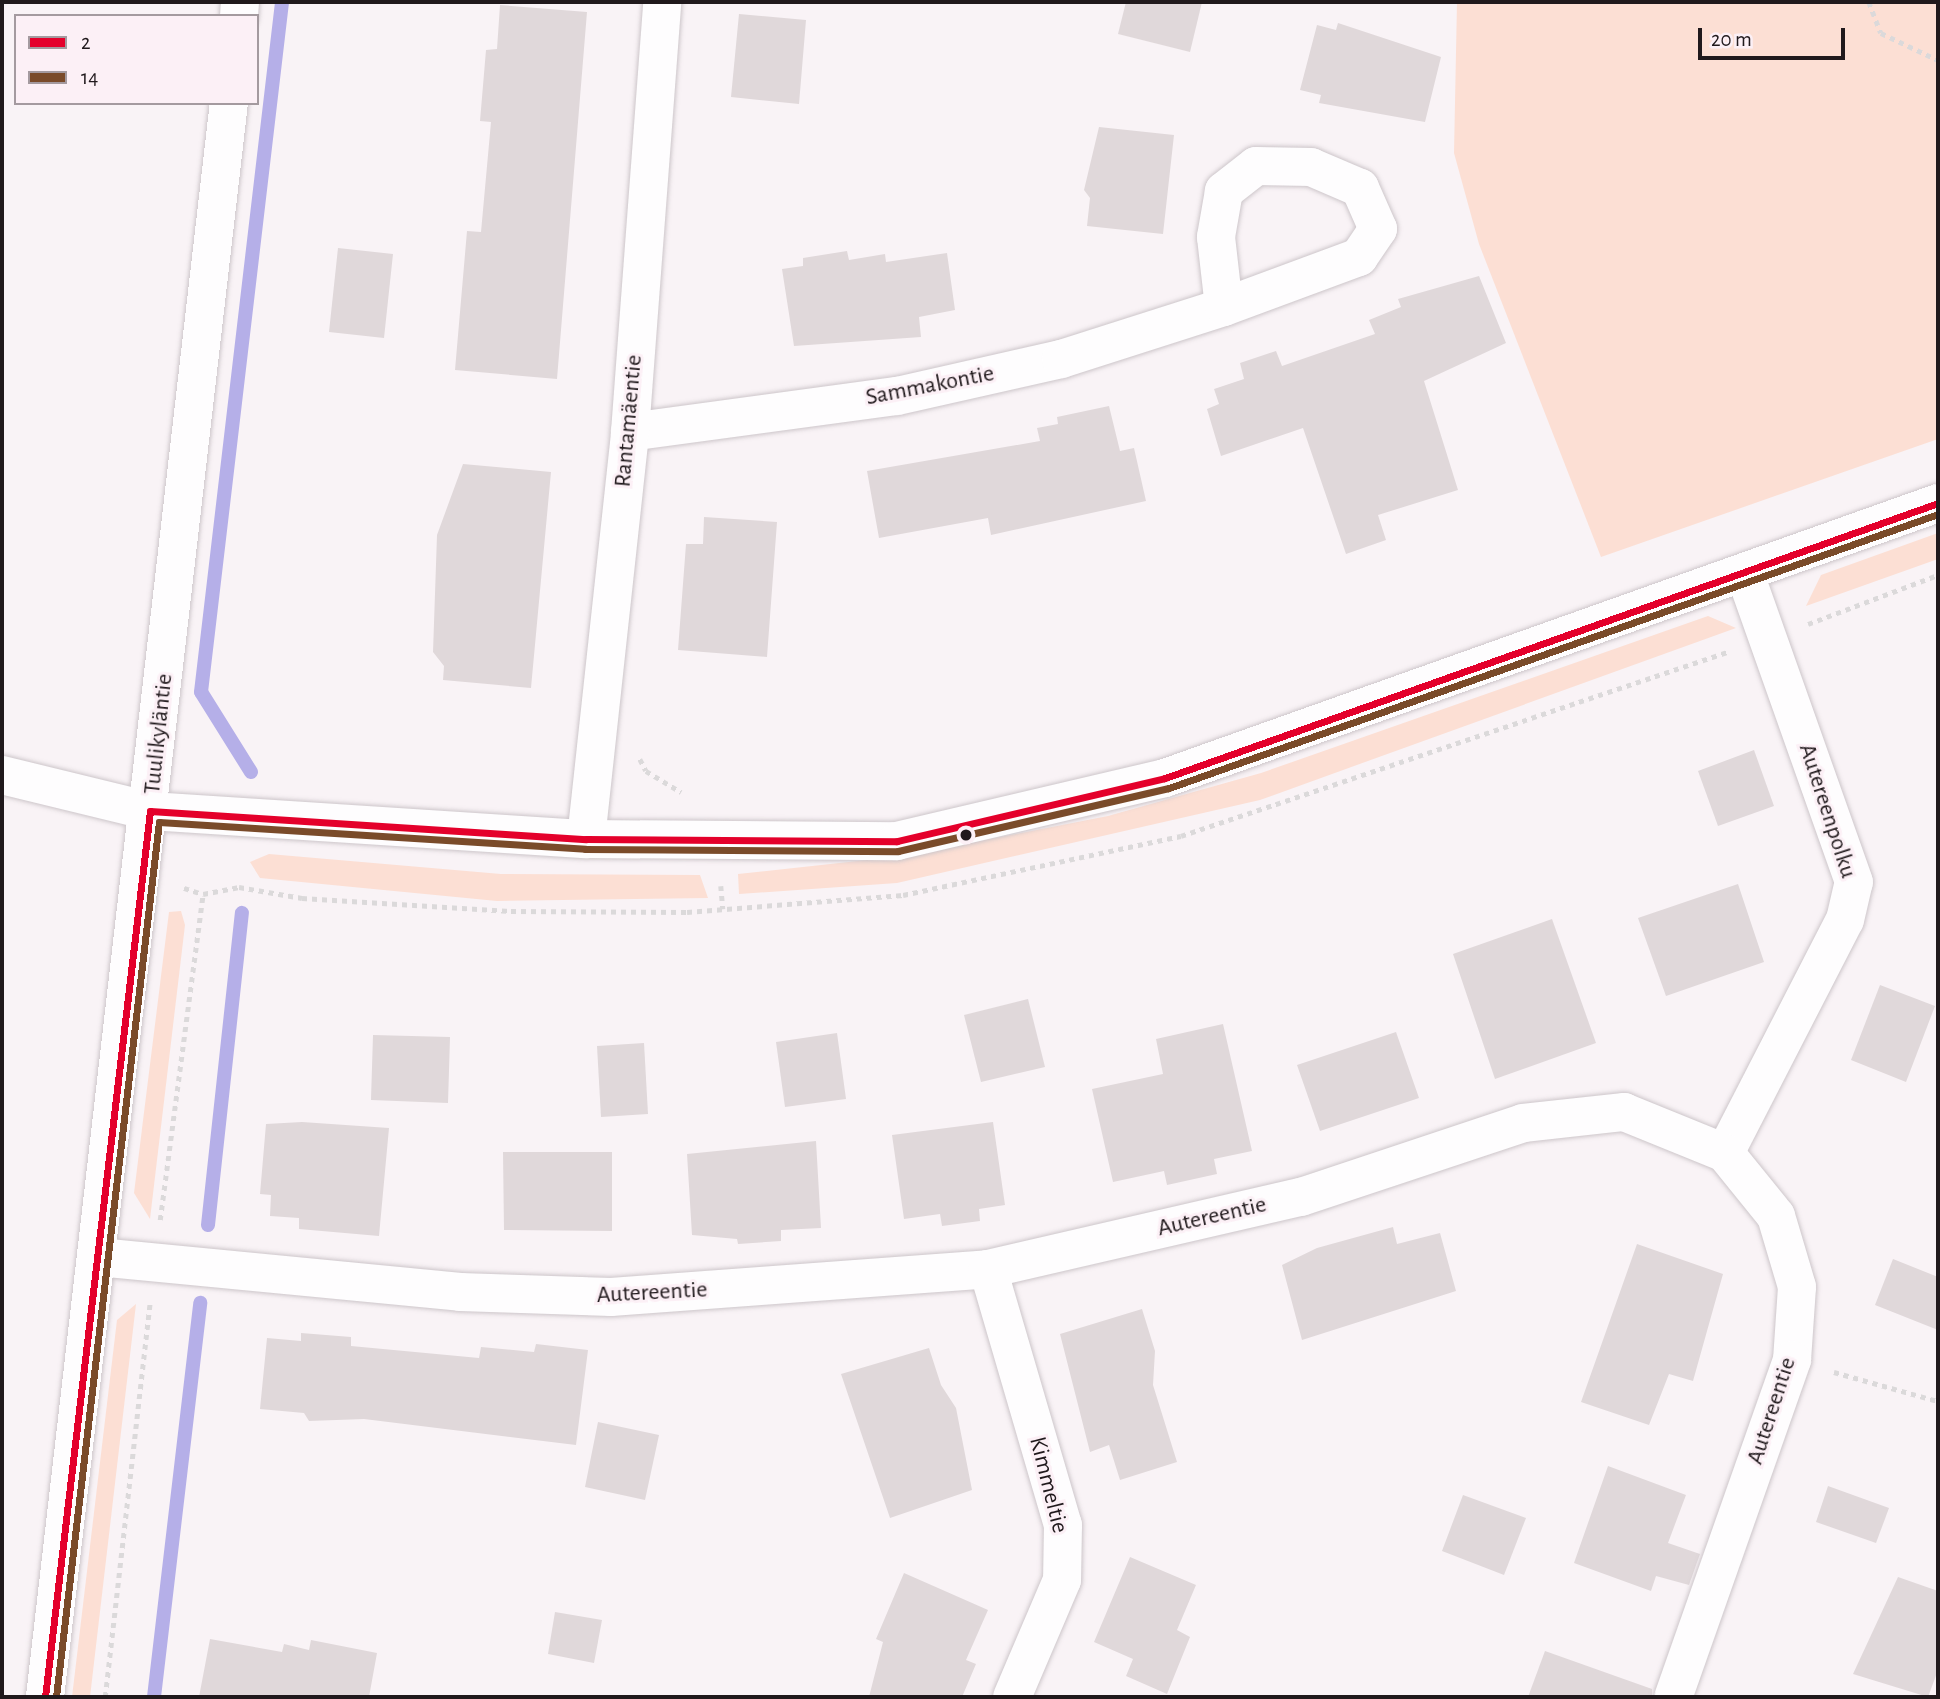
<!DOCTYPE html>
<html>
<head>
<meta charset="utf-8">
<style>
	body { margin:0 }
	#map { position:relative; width:1940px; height:1699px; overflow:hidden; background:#f9f3f6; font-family:"Alegreya Sans",sans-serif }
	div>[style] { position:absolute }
	.green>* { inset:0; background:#fcdfd4 }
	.stream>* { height:14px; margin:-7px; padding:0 7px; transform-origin:7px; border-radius:7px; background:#b5afe8 }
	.building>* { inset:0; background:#e0d8da }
	.path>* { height:4.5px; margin-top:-2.25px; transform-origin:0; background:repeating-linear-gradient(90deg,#dbd9da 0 5px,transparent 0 10px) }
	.roads { filter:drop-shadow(0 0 2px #cdc6ca) drop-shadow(0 0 2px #cdc6ca) }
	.minor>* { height:38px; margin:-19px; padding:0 19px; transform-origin:19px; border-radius:19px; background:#fefdfe }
	.tertiary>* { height:38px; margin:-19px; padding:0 19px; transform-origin:19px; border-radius:19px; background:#fefdfe }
	.bus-1>* { height:7px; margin:-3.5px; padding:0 3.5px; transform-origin:3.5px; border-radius:3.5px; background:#e4002b }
	.bus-2>* { height:7px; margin:-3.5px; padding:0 3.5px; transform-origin:3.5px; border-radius:3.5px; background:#7a4b2a }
	.dots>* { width:19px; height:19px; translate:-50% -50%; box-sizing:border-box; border:4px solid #fcf0f6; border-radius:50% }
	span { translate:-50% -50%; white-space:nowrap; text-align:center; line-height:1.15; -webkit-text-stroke:6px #fcf0f6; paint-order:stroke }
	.street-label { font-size:24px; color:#20191c }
	.frame { position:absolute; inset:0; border:4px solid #20191c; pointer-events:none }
	.legend { position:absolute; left:14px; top:14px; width:245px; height:91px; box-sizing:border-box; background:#fcf0f6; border:2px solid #a49a9f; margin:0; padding:9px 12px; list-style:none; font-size:21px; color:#20191c }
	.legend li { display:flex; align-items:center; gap:14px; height:35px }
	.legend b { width:35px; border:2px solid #a49a9f }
	.scale { position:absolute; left:1698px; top:28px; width:147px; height:32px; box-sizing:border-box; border:4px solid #20191c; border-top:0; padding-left:9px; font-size:21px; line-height:24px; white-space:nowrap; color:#20191c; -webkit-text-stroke:5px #fcf0f6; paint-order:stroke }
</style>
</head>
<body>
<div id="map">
	<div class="green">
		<div style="clip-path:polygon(1457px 2px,1938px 2px,1938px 439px,1601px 557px,1479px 244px,1454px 153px)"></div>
		<div style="clip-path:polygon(1938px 533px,1938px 559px,1806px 606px,1821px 575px)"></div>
		<div style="clip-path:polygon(1708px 616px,1736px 628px,1260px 800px,897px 883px,739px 894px,738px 874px,903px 856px,1108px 816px,1261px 773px)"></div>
		<div style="clip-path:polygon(269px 854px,501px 874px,700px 875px,708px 898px,497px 901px,260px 878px,250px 862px)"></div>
		<div style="clip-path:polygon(181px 911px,185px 925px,150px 1219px,134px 1193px,169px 912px)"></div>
		<div style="clip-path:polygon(136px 1304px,90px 1697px,72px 1697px,117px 1320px)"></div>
	</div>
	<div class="stream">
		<div style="left:251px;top:772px;width:94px;rotate:-122deg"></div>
		<div style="left:201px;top:692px;width:695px;rotate:-83.3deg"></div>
		<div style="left:208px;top:1225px;width:314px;rotate:-83.8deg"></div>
		<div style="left:154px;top:1697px;width:397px;rotate:-83.3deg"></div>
	</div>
	<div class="building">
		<div style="clip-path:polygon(1126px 2px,1202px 2px,1190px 52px,1118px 34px)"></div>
		<div style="clip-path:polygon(500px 5px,587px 12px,557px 379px,455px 370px,467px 231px,481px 232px,491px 122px,480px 121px,486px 50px,497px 49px)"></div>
		<div style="clip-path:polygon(739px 14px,806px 20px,799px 104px,731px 97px)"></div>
		<div style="clip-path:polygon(1338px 23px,1441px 57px,1425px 122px,1319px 103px,1321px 95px,1300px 90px,1317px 25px,1336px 30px)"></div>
		<div style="clip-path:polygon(1099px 127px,1174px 135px,1163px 234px,1087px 226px,1090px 198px,1084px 190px)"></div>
		<div style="clip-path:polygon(338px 248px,393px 254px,384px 338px,329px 332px)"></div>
		<div style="clip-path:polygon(847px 251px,849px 260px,885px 254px,886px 262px,947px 253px,955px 310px,919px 317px,921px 337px,794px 346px,782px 269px,803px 266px,803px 258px)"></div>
		<div style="clip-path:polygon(1479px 276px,1506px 343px,1424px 381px,1458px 490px,1378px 515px,1386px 540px,1346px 554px,1303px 428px,1221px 456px,1207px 409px,1219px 404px,1214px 389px,1244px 379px,1240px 363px,1276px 351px,1282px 366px,1375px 334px,1369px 320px,1401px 307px,1398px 299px)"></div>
		<div style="clip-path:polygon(1109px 406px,1120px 451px,1134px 448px,1146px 501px,991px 535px,988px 518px,879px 538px,867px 471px,1040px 441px,1037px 428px,1058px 424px,1057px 417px)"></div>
		<div style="clip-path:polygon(463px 464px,551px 472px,531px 688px,443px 680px,444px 666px,433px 652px,437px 535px)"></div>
		<div style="clip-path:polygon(704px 517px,777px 522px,767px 657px,678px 650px,686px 544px,703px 544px)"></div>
		<div style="clip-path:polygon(1754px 750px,1774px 806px,1718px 826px,1698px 771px)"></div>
		<div style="clip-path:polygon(1738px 884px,1764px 962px,1666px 996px,1638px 918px)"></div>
		<div style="clip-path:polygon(1552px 919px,1596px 1043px,1495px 1079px,1453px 954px)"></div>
		<div style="clip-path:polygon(1880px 985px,1935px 1006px,1906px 1082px,1851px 1060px)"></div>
		<div style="clip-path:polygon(1028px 999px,1045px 1067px,981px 1082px,964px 1015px)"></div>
		<div style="clip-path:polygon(1223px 1024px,1252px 1151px,1214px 1159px,1217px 1174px,1167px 1185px,1164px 1171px,1113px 1182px,1092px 1089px,1163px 1074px,1156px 1039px)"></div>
		<div style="clip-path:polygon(1396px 1032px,1419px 1098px,1320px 1131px,1297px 1065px)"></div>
		<div style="clip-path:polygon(837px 1033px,846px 1099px,785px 1107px,776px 1042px)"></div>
		<div style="clip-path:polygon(373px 1035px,450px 1037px,448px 1103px,371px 1100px)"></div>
		<div style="clip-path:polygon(644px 1043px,648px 1114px,601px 1117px,597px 1046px)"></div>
		<div style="clip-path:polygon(302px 1122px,389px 1128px,379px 1236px,299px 1229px,299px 1218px,270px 1216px,271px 1195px,260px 1194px,266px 1124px)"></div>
		<div style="clip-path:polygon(993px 1122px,1005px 1205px,979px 1209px,980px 1221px,942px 1226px,940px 1214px,904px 1219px,892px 1135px)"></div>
		<div style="clip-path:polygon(816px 1141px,821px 1228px,781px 1230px,781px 1241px,738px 1244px,737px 1239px,692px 1235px,687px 1154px)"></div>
		<div style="clip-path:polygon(503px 1152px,612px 1152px,612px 1231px,504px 1230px)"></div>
		<div style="clip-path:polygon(1393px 1227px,1397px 1244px,1440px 1233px,1456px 1291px,1302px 1340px,1282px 1265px,1317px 1248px)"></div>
		<div style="clip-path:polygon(1637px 1244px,1723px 1274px,1693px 1381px,1669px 1374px,1649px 1425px,1581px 1402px)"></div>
		<div style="clip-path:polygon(1893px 1259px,1938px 1277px,1938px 1330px,1875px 1305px)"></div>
		<div style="clip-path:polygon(1142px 1309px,1155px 1351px,1153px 1385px,1177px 1462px,1120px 1480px,1109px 1445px,1090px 1452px,1060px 1334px)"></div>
		<div style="clip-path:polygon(301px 1333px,351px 1337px,351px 1346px,479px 1358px,481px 1347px,534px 1352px,536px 1344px,588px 1350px,576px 1445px,364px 1419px,309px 1421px,304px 1413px,260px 1409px,267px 1338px,301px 1341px)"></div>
		<div style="clip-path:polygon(929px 1348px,941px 1385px,956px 1408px,972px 1490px,890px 1518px,841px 1374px)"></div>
		<div style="clip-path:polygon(598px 1422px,659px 1435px,645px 1500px,585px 1487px)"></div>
		<div style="clip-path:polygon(1608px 1466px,1686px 1495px,1668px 1543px,1700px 1554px,1689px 1585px,1656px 1576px,1651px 1591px,1574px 1563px)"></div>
		<div style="clip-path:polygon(1828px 1486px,1889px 1508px,1876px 1543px,1816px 1522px)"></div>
		<div style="clip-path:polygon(1463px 1495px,1526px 1518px,1504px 1575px,1442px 1551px)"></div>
		<div style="clip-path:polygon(1130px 1557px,1196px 1585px,1177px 1630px,1190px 1637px,1167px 1694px,1126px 1676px,1133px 1659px,1094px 1642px)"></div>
		<div style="clip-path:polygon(904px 1573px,988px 1610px,966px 1660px,976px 1664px,962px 1697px,869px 1697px,883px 1642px,876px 1639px)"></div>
		<div style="clip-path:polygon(1898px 1577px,1938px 1591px,1938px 1670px,1928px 1697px,1853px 1674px)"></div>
		<div style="clip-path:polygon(555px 1612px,602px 1620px,594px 1663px,548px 1654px)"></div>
		<div style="clip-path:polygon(210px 1639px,282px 1652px,284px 1644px,309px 1650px,311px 1640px,377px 1653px,369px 1697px,199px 1697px)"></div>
		<div style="clip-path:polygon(1545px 1651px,1652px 1689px,1652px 1697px,1528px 1697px)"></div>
	</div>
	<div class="path">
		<div style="left:1869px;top:2px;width:33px;rotate:69deg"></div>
		<div style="left:1881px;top:33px;width:63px;rotate:25.3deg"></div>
		<div style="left:1808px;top:624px;width:139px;rotate:-20.7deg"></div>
		<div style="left:640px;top:759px;width:13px;rotate:63deg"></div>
		<div style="left:646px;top:771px;width:41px;rotate:31deg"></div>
		<div style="left:721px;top:886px;width:23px;rotate:85deg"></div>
		<div style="left:184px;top:888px;width:20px;rotate:18deg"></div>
		<div style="left:203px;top:894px;width:37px;rotate:-11deg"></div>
		<div style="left:239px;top:887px;width:64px;rotate:9.9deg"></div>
		<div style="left:302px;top:898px;width:209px;rotate:3.6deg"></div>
		<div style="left:511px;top:911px;width:176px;rotate:0.3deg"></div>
		<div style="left:687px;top:912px;width:217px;rotate:-4.5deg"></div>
		<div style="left:903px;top:895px;width:284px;rotate:-12deg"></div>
		<div style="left:1181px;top:836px;width:576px;rotate:-18.62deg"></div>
		<div style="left:160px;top:1220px;width:329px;rotate:-82.5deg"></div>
		<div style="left:1834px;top:1372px;width:108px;rotate:15.6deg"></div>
		<div style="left:105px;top:1697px;width:395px;rotate:-83.5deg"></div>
	</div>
	<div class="roads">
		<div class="minor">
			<div style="left:239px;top:16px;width:14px;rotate:-86deg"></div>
			<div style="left:630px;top:432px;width:269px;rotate:-7.7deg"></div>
			<div style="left:897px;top:396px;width:168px;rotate:-12.7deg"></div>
			<div style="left:1061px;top:359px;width:171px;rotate:-17.7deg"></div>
			<div style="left:1224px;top:307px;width:144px;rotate:-20.3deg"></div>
			<div style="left:1359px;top:257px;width:34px;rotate:-56deg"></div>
			<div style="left:1378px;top:229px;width:45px;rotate:-113.7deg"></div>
			<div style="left:1360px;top:188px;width:53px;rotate:-156.8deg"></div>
			<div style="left:1311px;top:167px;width:55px;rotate:-179deg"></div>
			<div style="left:1256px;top:166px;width:41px;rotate:142deg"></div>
			<div style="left:1224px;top:191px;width:47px;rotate:99.9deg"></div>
			<div style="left:1216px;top:237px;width:70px;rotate:83.5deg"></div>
			<div style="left:586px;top:839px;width:409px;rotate:-83.8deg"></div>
			<div style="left:630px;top:432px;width:431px;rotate:-85.7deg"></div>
			<div style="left:1725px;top:1153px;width:262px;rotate:-62.8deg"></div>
			<div style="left:1845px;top:920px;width:39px;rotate:-77deg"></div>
			<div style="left:1854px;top:882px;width:326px;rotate:-109.5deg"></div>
			<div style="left:98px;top:1257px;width:364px;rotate:5.5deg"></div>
			<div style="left:460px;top:1292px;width:151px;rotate:1.9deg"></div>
			<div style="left:611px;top:1297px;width:378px;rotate:-4.2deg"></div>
			<div style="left:988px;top:1269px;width:321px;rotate:-13deg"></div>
			<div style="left:1301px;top:1197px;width:234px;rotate:-18.4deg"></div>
			<div style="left:1523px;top:1123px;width:102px;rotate:-6.2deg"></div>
			<div style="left:1624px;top:1112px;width:109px;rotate:22.1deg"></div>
			<div style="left:1725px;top:1153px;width:81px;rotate:51deg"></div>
			<div style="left:1776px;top:1216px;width:74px;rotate:73.5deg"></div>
			<div style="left:1797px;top:1287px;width:73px;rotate:93.9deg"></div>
			<div style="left:1792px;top:1360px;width:357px;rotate:109.4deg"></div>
			<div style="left:988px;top:1269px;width:267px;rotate:73.7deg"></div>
			<div style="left:1063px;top:1525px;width:55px;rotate:91deg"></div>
			<div style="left:1062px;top:1580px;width:127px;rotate:113.1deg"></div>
			<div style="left:45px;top:1697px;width:1605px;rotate:-83.42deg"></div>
		</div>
		<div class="tertiary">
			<div style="left:2px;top:775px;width:152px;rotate:13.7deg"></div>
			<div style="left:150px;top:811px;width:437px;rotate:3.7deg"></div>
			<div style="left:586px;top:839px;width:311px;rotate:0.4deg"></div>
			<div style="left:897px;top:841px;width:275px;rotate:-13.2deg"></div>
			<div style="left:1165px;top:778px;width:820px;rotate:-19.58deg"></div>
		</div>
	</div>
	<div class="bus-1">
		<div style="left:45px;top:1697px;width:892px;rotate:-83.24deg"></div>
		<div style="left:150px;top:811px;width:437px;rotate:3.7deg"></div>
		<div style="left:586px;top:839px;width:311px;rotate:0.4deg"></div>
		<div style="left:897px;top:841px;width:275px;rotate:-13.2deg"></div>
		<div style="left:1165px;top:778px;width:820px;rotate:-19.58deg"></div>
	</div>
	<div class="bus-2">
		<div style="left:56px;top:1697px;width:881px;rotate:-83.29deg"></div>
		<div style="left:159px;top:822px;width:427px;rotate:3.6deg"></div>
		<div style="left:585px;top:849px;width:313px;rotate:0.4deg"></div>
		<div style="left:898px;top:851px;width:278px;rotate:-13.1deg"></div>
		<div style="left:1169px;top:788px;width:816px;rotate:-19.61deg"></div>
	</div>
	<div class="dots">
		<div style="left:966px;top:835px;background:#20191c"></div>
	</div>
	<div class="street-label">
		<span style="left:930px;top:386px;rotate:-11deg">Sammakontie</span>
		<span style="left:629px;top:421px;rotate:-85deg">Rantamäentie</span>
		<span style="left:159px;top:734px;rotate:-84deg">Tuulikyläntie</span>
		<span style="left:1827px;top:811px;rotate:72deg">Autereenpolku</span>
		<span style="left:1212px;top:1217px;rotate:-13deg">Autereentie</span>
		<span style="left:652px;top:1293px;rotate:-3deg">Autereentie</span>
		<span style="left:1772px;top:1411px;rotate:-72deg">Autereentie</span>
		<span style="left:1048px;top:1485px;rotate:76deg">Kimmeltie</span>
	</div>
	<div class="frame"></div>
	<ul class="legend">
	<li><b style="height:9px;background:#e4002b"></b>2</li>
	<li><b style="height:9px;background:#7a4b2a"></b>14</li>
	</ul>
	<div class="scale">20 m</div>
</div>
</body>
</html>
